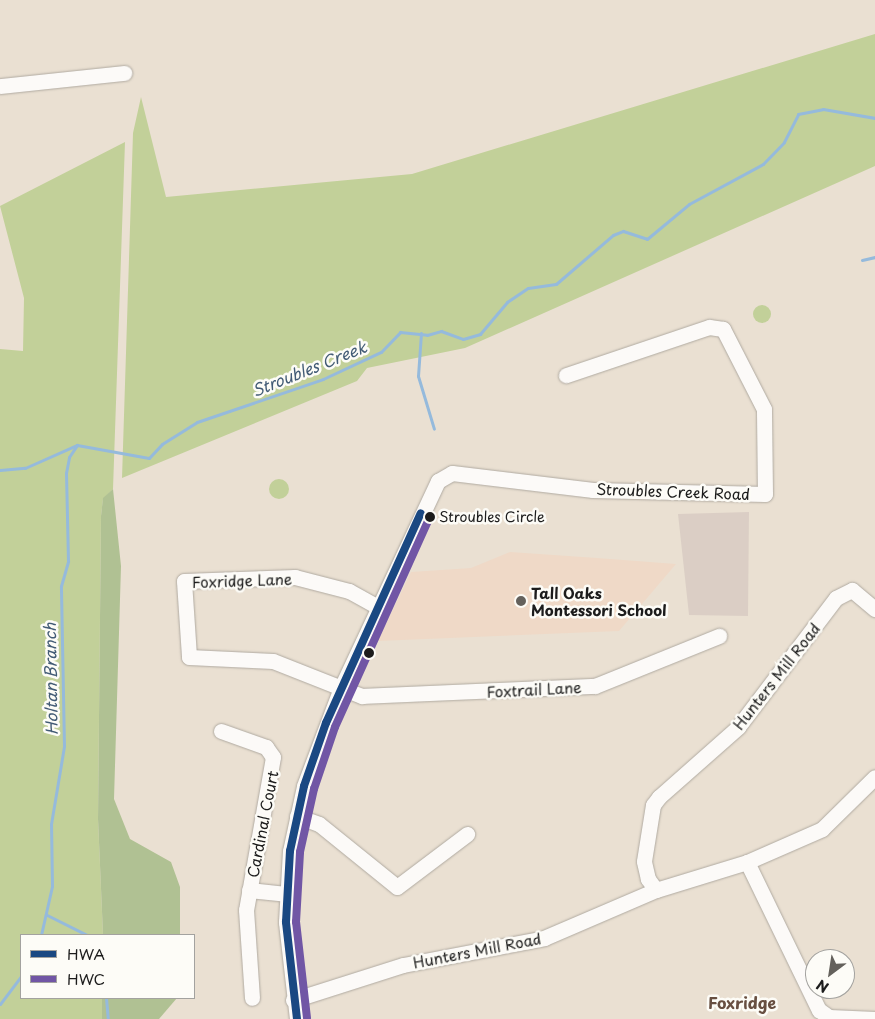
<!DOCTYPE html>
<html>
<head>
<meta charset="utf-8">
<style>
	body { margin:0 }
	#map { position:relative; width:875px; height:1019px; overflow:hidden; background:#eae0d2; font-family:"Playpen Sans",sans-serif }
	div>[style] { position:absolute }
	.built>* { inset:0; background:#efd9c7 }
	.industrial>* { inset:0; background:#dbcec5 }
	.green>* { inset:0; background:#c2d099 }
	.round { border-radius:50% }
	.forest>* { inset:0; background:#b0c193 }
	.stream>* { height:3px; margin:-1.5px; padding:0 1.5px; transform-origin:1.5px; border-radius:1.5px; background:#95badc }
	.roads { filter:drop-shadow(0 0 1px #b0aaa1) drop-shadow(0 0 1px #b0aaa1) }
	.minor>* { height:15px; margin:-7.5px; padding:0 7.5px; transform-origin:7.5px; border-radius:7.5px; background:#fcfaf8 }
	.bus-1>* { height:8px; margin:-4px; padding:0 4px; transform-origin:4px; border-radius:4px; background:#1a4882 }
	.bus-2>* { height:8px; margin:-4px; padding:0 4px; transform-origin:4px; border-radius:4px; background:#7156a5 }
	.dots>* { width:14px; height:14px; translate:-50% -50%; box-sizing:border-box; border:2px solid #fdfcf7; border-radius:50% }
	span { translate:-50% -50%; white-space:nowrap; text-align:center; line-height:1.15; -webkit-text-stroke:5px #fdfcf7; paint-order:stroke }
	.bus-label { font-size:14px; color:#1c1c1c }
	.left { translate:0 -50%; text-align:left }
	.street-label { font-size:15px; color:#1c1c1c }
	.poi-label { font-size:15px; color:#1c1c1c; font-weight:700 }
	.water-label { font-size:16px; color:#425b75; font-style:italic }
	.neighbourhood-label { font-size:16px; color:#684f41; font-weight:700 }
	.legend { position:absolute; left:20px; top:934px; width:175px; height:65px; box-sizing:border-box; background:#fdfcf7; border:1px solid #a3a29f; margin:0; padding:6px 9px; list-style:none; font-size:15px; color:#1c1c1c }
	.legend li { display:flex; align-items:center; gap:10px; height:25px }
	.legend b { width:25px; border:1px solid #a3a29f }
	.north { position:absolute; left:805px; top:949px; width:50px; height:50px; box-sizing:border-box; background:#fdfcf7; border:1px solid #a3a29f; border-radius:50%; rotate:211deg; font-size:14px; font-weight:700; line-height:20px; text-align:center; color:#1c1c1c }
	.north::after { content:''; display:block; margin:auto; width:18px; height:22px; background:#64615c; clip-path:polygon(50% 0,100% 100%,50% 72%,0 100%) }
</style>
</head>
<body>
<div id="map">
	<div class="built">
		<div style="clip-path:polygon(510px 552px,597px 558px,676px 564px,619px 631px,378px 641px,411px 572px,471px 568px)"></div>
	</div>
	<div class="industrial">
		<div style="clip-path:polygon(749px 512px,748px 616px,689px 615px,678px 514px)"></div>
	</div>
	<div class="green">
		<div style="clip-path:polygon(875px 34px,875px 166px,465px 348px,367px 368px,357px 381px,122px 478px,133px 133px,141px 97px,166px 197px,412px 174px)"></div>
		<div style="clip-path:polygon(125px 142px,113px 489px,103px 499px,101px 516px,98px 819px,103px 935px,21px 935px,21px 998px,102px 998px,102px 1019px,0 1019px,0 349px,23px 351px,24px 298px,0 206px)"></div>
		<div class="round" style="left:753px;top:305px;width:18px;height:18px"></div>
		<div class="round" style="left:269px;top:479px;width:20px;height:20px"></div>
	</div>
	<div class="forest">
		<div style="clip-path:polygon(113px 489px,121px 566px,114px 799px,130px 839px,171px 862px,180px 887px,180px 935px,103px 935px,98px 819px,101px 516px,103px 498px)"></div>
		<div style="clip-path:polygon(102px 998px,177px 998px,159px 1019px,102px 1019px)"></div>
	</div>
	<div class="stream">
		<div style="left:862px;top:260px;width:13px;rotate:-13deg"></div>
		<div style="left:421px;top:333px;width:43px;rotate:94deg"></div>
		<div style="left:418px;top:376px;width:55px;rotate:73.2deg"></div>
		<div style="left:0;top:470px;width:25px;rotate:-5deg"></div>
		<div style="left:25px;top:468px;width:57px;rotate:-23.9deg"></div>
		<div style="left:77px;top:445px;width:73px;rotate:10.2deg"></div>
		<div style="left:149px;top:458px;width:19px;rotate:-47deg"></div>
		<div style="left:162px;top:444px;width:41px;rotate:-32.2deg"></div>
		<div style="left:197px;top:422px;width:133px;rotate:-18.8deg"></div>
		<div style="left:323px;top:379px;width:64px;rotate:-25deg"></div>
		<div style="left:381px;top:352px;width:28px;rotate:-46deg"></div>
		<div style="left:400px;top:332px;width:27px;rotate:6deg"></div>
		<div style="left:427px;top:335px;width:15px;rotate:-16deg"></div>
		<div style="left:441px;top:331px;width:23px;rotate:20deg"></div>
		<div style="left:463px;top:339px;width:18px;rotate:-16deg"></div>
		<div style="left:480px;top:334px;width:42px;rotate:-49.8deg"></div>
		<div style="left:507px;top:302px;width:25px;rotate:-34deg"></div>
		<div style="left:528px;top:288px;width:28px;rotate:-8deg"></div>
		<div style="left:556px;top:284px;width:75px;rotate:-40.7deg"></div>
		<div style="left:613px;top:235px;width:11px;rotate:-22deg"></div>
		<div style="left:623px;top:231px;width:25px;rotate:18deg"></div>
		<div style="left:647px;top:239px;width:55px;rotate:-39.8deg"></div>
		<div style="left:689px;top:204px;width:84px;rotate:-28.4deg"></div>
		<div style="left:763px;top:164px;width:30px;rotate:-46deg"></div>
		<div style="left:784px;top:142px;width:31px;rotate:-63deg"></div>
		<div style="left:798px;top:114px;width:25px;rotate:-11deg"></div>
		<div style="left:823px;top:109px;width:53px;rotate:9.8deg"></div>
		<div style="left:47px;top:915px;width:45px;rotate:26.6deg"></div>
		<div style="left:41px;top:935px;width:50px;rotate:-77.3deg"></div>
		<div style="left:52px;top:886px;width:62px;rotate:-90.9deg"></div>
		<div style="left:51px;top:824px;width:79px;rotate:-80.5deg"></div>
		<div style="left:64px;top:746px;width:160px;rotate:-91.1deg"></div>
		<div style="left:61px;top:586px;width:26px;rotate:-74deg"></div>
		<div style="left:68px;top:561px;width:88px;rotate:-91.3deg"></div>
		<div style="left:66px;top:473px;width:16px;rotate:-79deg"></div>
		<div style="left:69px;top:457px;width:14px;rotate:-56deg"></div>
		<div style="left:106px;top:998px;width:21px;rotate:85deg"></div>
		<div style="left:0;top:1004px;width:35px;rotate:-53deg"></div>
	</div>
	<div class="roads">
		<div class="minor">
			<div style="left:0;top:86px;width:125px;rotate:-6deg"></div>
			<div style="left:378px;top:607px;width:33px;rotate:-151deg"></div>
			<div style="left:349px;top:591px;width:56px;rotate:-165.5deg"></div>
			<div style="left:295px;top:577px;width:111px;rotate:177.9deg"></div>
			<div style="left:184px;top:581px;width:76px;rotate:86.2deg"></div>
			<div style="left:189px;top:657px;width:84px;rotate:2.7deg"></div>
			<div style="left:273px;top:661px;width:96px;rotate:21.5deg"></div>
			<div style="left:362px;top:696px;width:233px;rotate:-2.5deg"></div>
			<div style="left:595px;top:686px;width:134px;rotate:-22deg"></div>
			<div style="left:221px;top:731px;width:48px;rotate:19.6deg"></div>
			<div style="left:266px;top:747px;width:12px;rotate:55deg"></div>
			<div style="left:273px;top:757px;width:155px;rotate:100deg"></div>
			<div style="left:246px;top:910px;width:88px;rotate:86.1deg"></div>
			<div style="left:297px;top:816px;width:23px;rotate:20deg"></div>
			<div style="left:319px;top:824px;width:100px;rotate:38.9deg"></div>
			<div style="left:397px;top:887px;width:88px;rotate:-37.1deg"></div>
			<div style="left:747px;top:862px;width:165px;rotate:64.1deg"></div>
			<div style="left:819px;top:1010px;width:12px;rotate:35deg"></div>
			<div style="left:829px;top:1017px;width:46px;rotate:2.5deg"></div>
			<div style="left:249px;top:890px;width:37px;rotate:6deg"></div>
			<div style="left:656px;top:890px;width:14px;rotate:-126deg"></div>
			<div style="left:648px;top:879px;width:18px;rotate:-103deg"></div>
			<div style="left:644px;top:861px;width:57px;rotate:-80.9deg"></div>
			<div style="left:653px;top:805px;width:10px;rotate:-53deg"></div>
			<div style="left:659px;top:797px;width:106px;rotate:-41.5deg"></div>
			<div style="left:738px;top:727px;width:162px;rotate:-52.8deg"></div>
			<div style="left:836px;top:598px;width:18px;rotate:-27deg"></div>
			<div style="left:852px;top:590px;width:30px;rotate:40deg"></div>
			<div style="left:293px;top:1000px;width:115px;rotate:-17.7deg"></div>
			<div style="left:403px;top:965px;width:144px;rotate:-10.8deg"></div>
			<div style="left:544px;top:938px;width:122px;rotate:-23.2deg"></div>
			<div style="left:656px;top:890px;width:95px;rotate:-17.1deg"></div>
			<div style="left:747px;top:862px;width:82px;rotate:-23.7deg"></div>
			<div style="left:822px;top:829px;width:74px;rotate:-44.5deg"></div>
			<div style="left:297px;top:1019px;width:98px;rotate:-96.5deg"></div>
			<div style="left:286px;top:922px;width:71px;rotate:-86.8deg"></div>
			<div style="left:290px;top:851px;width:66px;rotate:-77.8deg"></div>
			<div style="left:304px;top:786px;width:103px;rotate:-69.4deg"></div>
			<div style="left:340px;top:690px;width:231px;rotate:-64.9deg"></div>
			<div style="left:438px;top:481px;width:16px;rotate:-30deg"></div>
			<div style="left:452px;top:473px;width:142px;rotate:6.9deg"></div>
			<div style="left:593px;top:490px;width:172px;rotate:1.3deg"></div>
			<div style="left:765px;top:494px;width:85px;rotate:-90.7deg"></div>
			<div style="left:764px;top:409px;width:90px;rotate:-117.1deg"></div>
			<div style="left:723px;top:329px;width:14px;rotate:-172deg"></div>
			<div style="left:709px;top:327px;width:151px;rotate:161.4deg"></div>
		</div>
	</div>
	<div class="bus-1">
		<div style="left:297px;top:1019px;width:98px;rotate:-96.5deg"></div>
		<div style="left:286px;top:922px;width:71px;rotate:-86.8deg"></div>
		<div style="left:290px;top:851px;width:66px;rotate:-77.8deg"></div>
		<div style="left:304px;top:786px;width:67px;rotate:-70.8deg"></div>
		<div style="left:326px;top:723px;width:230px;rotate:-65.7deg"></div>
	</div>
	<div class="bus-2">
		<div style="left:307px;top:1018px;width:97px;rotate:-96.5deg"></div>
		<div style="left:296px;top:922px;width:70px;rotate:-86.7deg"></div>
		<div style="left:300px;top:852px;width:65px;rotate:-77.5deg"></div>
		<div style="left:314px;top:789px;width:65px;rotate:-71.3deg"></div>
		<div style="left:335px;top:727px;width:230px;rotate:-65.7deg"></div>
	</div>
	<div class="dots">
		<div style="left:430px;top:517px;background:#1c1c1c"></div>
		<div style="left:521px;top:601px;background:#64615c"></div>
		<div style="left:369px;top:653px;background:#1c1c1c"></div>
	</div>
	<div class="bus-label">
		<span class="left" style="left:439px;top:517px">Stroubles Circle</span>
	</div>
	<div class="street-label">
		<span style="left:673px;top:491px;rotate:2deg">Stroubles Creek Road</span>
		<span style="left:242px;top:580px;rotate:-2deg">Foxridge Lane</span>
		<span style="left:776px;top:676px;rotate:-52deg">Hunters Mill Road</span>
		<span style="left:534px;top:689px;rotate:-3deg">Foxtrail Lane</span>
		<span style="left:262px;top:824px;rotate:-79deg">Cardinal Court</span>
		<span style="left:477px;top:950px;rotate:-11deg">Hunters Mill Road</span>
	</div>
	<div class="poi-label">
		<span class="left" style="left:531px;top:601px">Tall Oaks<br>Montessori School</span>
	</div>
	<div class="water-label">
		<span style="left:309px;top:368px;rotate:-22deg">Stroubles Creek</span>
		<span style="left:50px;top:679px;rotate:-91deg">Holtan Branch</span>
	</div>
	<div class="neighbourhood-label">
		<span style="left:742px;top:1002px">Foxridge</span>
	</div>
	<ul class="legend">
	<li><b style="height:6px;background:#1a4882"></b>HWA</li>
	<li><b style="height:6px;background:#7156a5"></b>HWC</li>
	</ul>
	<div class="north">N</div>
</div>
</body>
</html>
